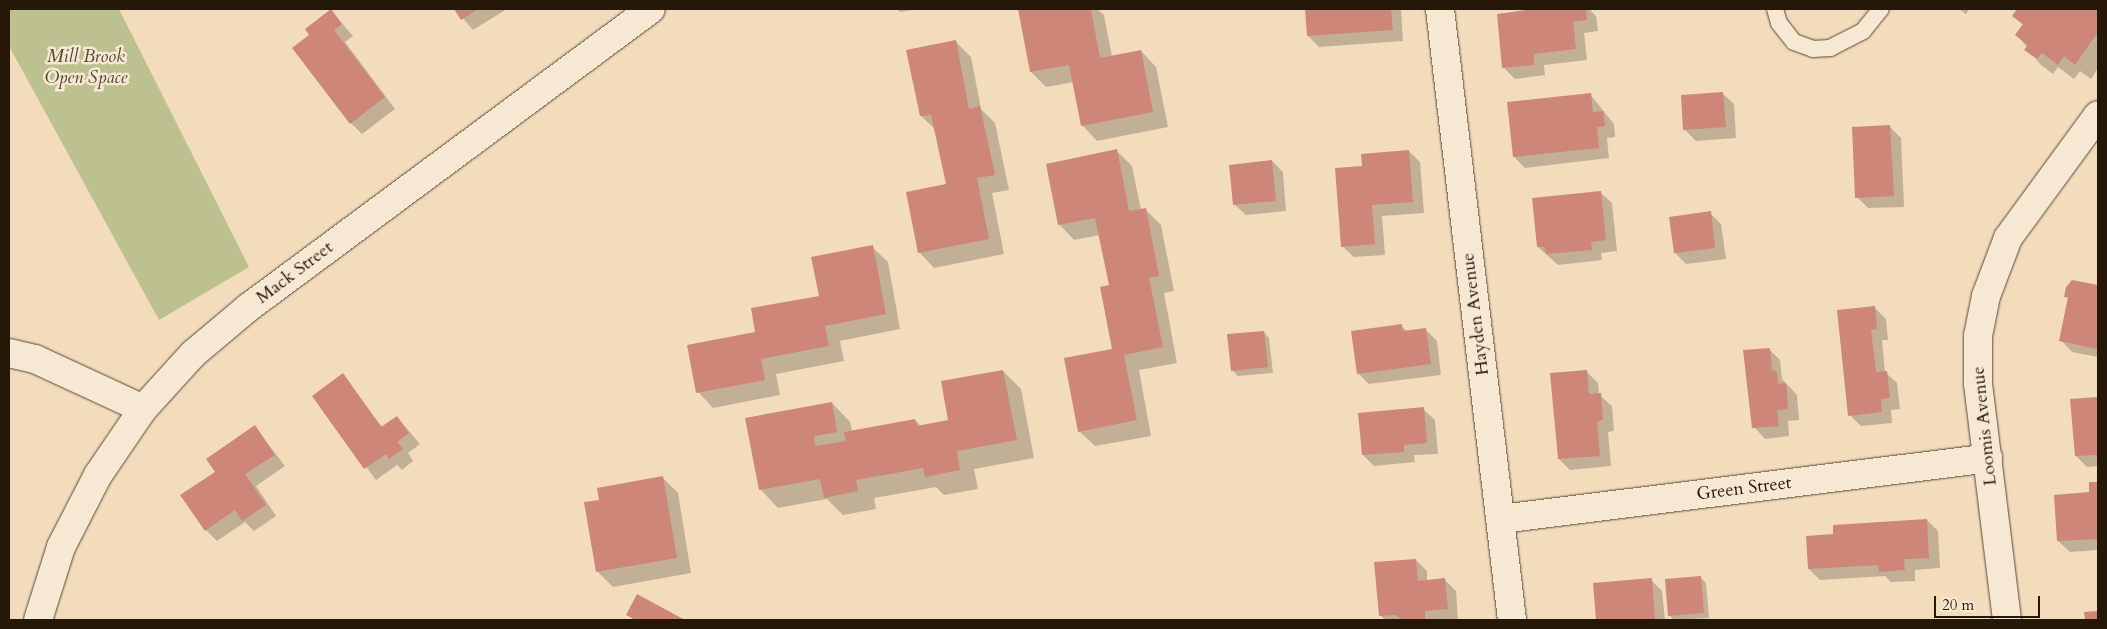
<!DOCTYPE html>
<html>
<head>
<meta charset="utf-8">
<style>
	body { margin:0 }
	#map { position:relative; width:2107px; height:629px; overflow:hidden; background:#f3dcbc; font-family:Cardo,serif }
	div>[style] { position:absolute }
	.green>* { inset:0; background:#bdc08f }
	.shadow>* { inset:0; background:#0003 }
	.building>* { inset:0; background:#ce8678 }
	.roads { filter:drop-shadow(0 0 1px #584935) drop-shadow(0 0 1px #584935) }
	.service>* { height:16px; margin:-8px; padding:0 8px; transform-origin:8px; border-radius:8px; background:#f7e8d3 }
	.minor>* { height:28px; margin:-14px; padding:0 14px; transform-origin:14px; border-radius:14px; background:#f7e8d3 }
	.tertiary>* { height:28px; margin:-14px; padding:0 14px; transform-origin:14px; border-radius:14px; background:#f7e8d3 }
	span { translate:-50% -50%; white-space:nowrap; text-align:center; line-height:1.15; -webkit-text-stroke:5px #f7e8d3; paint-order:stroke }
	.park-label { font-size:18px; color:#534a30; font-style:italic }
	.street-label { font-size:18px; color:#251808 }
	.frame { position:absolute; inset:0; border:10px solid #251808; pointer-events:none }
	.scale { position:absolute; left:1934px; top:596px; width:106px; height:22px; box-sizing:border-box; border:2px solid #251808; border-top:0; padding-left:6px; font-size:15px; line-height:18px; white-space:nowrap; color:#251808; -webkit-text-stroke:4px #f7e8d3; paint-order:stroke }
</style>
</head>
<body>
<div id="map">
	<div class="green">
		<div style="clip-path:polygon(9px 9px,119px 9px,249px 267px,159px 320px,9px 46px)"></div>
	</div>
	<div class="shadow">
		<div style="clip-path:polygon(455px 9px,507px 9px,473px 30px)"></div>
		<div style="clip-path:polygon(897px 9px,919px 9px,900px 12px)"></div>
		<div style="clip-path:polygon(1019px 9px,1097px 9px,1104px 15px,1112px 57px,1141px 51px,1156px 67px,1168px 127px,1097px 141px,1082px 125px,1074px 82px,1046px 87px,1031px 72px)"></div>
		<div style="clip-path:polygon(1306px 9px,1401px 9px,1403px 41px,1319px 47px,1308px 36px)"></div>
		<div style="clip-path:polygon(1535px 9px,1589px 9px,1596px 16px,1598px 31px,1584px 33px,1587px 60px,1544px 65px,1545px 75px,1515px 79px,1504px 68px)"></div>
		<div style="clip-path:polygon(1959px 9px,1969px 9px,1966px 14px)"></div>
		<div style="clip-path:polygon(2018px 9px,2098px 9px,2098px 68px,2091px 79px,2080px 71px,2074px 79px,2058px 67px,2053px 74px,2041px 65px,2017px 35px,2024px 26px,2013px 16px)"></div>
		<div style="clip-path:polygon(331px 11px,353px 36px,345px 42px,395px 109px,362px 134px,351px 123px,311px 35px)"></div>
		<div style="clip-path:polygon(955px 41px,971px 57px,981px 109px,995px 123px,1009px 190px,992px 193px,1004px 254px,934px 268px,919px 252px,947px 185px,936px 130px,921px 116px)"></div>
		<div style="clip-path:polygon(1722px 93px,1734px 104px,1736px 138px,1696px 141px,1684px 129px)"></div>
		<div style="clip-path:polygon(1590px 94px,1614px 124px,1615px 137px,1607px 138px,1609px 158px,1525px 168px,1514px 157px)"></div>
		<div style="clip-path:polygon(1890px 127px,1901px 138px,1904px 207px,1868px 208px,1857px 197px)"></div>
		<div style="clip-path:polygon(1117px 151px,1132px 166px,1141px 210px,1145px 209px,1161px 225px,1174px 291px,1164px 293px,1177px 363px,1139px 370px,1151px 436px,1095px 446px,1079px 431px,1113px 350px,1110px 286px,1100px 235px,1074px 240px,1059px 224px)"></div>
		<div style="clip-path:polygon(1409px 151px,1420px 162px,1424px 213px,1382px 216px,1385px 255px,1354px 257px,1342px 246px,1363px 167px)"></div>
		<div style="clip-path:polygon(1272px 161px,1283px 172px,1286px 211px,1246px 215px,1234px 204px)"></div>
		<div style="clip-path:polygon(1600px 192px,1612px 203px,1617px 251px,1601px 253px,1602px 260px,1558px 265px,1538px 247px)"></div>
		<div style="clip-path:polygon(1710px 213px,1721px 224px,1726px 259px,1686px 264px,1675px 253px)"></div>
		<div style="clip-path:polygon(872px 247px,888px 262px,900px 329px,840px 341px,844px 361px,776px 374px,780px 395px,713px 408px,698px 392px,757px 333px,820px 296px)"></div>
		<div style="clip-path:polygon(2073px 282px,2098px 286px,2098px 357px,2072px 352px,2061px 340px,2069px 300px,2065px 296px)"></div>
		<div style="clip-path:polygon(1874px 307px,1886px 319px,1888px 340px,1882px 340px,1885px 372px,1897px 383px,1900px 409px,1891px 410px,1892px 423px,1861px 426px,1850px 415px)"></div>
		<div style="clip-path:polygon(1401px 326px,1408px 332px,1426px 330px,1437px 341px,1441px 375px,1369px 384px,1358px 373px)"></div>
		<div style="clip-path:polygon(1264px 332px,1269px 338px,1273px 373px,1238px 376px,1232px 370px)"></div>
		<div style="clip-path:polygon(1769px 349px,1780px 360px,1782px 379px,1797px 395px,1799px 420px,1788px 421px,1789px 436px,1765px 439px,1754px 427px)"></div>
		<div style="clip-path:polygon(1003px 371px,1021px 389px,1034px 458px,974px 469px,978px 489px,944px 495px,936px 487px,874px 498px,876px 509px,843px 515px,827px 499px,778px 508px,760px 489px,832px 403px,850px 422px,852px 431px,915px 420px,921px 426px,950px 421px)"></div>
		<div style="clip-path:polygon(1587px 372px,1598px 383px,1599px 395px,1612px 406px,1614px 431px,1608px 432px,1611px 466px,1570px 470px,1559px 459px)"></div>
		<div style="clip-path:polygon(343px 375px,383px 428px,397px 417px,420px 444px,408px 453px,413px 461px,402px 470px,397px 465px,376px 480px,313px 396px)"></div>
		<div style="clip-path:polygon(2098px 398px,2098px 466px,2087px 467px,2076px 456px,2072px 400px)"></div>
		<div style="clip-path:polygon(1423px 409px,1435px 420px,1438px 454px,1414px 455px,1415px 462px,1374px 466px,1363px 455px)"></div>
		<div style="clip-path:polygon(255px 427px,285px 466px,256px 486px,276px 516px,254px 531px,245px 522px,217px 541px,206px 530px,217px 473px)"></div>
		<div style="clip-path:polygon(663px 478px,678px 493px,691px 573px,613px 587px,597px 571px,600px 501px)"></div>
		<div style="clip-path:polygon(2090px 483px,2098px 483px,2098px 550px,2070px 552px,2058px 541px,2091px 493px)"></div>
		<div style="clip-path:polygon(1927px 520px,1938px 531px,1940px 568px,1915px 570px,1915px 581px,1891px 582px,1885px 576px,1820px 580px,1809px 569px,1835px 535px)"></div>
		<div style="clip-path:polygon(1416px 560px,1427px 571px,1427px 581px,1445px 580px,1456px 591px,1458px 620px,1385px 620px,1380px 615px)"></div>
		<div style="clip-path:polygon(1701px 578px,1706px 583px,1709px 618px,1674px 620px,1669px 615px)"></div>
		<div style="clip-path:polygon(1651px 580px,1662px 591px,1665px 620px,1597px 620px,1594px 584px)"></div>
		<div style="clip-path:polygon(638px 596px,683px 620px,634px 620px,628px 615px)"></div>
	</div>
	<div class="building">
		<div style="clip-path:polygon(331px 9px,342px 24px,334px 30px,385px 97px,350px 124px,292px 48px,309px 35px,305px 29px)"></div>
		<div style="clip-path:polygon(454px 9px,478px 9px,461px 20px)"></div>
		<div style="clip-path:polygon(1018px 9px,1091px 9px,1100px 58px,1141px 50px,1153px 112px,1081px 126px,1069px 65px,1030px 72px)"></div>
		<div style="clip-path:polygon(1305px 9px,1391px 9px,1393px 30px,1307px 36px)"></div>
		<div style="clip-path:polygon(1533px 9px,1586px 9px,1587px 20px,1573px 22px,1576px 49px,1534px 54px,1534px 65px,1502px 68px,1497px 14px)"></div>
		<div style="clip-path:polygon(2017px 9px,2098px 9px,2098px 32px,2075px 65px,2064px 56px,2058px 65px,2042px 53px,2037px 59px,2024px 50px,2028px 45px,2015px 35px,2023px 24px,2012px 16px)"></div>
		<div style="clip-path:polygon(956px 40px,969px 109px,980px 106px,995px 175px,977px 178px,989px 239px,918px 253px,906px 192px,946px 184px,931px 115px,920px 116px,906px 50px)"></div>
		<div style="clip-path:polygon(1723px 92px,1726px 127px,1683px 130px,1681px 95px)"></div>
		<div style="clip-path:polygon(1591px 93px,1593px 112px,1603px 111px,1605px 126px,1597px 127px,1599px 148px,1513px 157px,1507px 102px)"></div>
		<div style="clip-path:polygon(1890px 125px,1894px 196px,1855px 198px,1852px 127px)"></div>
		<div style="clip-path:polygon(1117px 149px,1129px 211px,1146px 208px,1159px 276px,1149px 278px,1163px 347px,1124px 355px,1137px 420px,1078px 432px,1064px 358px,1112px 349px,1100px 287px,1109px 285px,1095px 218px,1058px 225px,1046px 164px)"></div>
		<div style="clip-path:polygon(1409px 150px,1413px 202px,1372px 205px,1375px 244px,1341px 247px,1335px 168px,1362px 166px,1361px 154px)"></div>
		<div style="clip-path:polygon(1272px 160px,1276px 201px,1233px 205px,1229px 165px)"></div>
		<div style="clip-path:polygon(1601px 191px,1606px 240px,1591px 242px,1592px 250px,1546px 254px,1545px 247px,1537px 247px,1532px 198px)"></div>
		<div style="clip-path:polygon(1711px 211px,1715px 248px,1674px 253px,1669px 217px)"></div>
		<div style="clip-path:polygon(873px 245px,886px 314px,825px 326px,829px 346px,761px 359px,765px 380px,696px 393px,687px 345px,755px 332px,751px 308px,819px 296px,811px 257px)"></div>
		<div style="clip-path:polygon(2072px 280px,2098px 285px,2098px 349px,2059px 341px,2068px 297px,2064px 297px,2066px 287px)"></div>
		<div style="clip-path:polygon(1875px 306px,1877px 329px,1871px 330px,1876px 372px,1887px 371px,1890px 398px,1881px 399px,1882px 412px,1848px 416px,1837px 310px)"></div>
		<div style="clip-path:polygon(1402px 324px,1403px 331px,1426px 328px,1431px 364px,1357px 374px,1351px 331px)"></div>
		<div style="clip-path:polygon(1264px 331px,1268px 367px,1231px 371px,1227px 334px)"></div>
		<div style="clip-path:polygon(1770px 348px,1772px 370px,1777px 372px,1778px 384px,1786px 383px,1788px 409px,1777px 410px,1779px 426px,1752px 428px,1743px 350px)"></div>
		<div style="clip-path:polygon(1003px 370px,1017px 440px,957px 451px,960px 470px,925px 477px,923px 468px,856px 480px,858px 491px,824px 498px,820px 479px,759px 490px,745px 418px,832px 402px,837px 432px,814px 436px,815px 446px,846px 441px,844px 432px,915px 419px,917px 426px,948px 420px,941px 381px)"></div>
		<div style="clip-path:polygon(1587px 370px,1589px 394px,1601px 393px,1603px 420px,1597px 421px,1600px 456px,1558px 459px,1550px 373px)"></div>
		<div style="clip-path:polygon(343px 373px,381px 427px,397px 416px,409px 433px,397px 442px,403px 449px,389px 459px,386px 454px,364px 469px,312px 396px)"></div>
		<div style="clip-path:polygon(2098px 397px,2098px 455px,2075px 456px,2070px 399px)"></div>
		<div style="clip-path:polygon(1424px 407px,1427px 443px,1404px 445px,1404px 452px,1362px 455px,1358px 413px)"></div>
		<div style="clip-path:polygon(255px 425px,275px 455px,245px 474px,266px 505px,242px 521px,235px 510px,205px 531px,180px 495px,215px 472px,206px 459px)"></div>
		<div style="clip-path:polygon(663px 476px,677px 558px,596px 572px,584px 502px,599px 500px,597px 488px)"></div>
		<div style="clip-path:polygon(2089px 482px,2098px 482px,2098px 539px,2057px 541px,2054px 495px,2089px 492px)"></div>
		<div style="clip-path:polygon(1927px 519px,1929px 558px,1904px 559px,1905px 570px,1879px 572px,1878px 565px,1808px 569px,1806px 536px,1833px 534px,1833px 525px)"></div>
		<div style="clip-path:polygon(1416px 559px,1418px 581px,1445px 578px,1448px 609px,1425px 611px,1425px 620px,1403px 620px,1395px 615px,1379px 616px,1374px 562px)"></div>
		<div style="clip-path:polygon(1701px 576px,1704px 613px,1668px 616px,1665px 579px)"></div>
		<div style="clip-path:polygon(1652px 578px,1655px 620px,1596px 620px,1593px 583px)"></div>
		<div style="clip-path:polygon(637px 594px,685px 620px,636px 620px,626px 615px)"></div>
		<div style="clip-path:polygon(2098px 611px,2098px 620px,2085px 620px,2084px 612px)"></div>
	</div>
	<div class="roads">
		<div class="service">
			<div style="left:1775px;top:9px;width:15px;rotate:74deg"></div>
			<div style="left:1779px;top:23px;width:24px;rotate:52deg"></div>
			<div style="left:1794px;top:42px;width:20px;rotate:20deg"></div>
			<div style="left:1813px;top:49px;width:17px;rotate:-3deg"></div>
			<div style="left:1830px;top:48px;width:37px;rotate:-27deg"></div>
			<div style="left:1863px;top:31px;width:28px;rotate:-51deg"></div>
		</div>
		<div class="minor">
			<div style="left:1440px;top:9px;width:615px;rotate:83.28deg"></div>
			<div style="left:9px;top:353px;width:27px;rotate:13deg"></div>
			<div style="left:35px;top:359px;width:119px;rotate:24.8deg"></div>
			<div style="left:1501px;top:519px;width:491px;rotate:-7.1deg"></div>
			<div style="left:2007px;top:620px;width:239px;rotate:-97deg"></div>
			<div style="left:1978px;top:383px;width:47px;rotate:-90deg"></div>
			<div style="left:1978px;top:336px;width:41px;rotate:-78.7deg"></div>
			<div style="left:1986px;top:296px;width:62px;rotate:-69.2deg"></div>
			<div style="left:2008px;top:238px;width:152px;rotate:-53.8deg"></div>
		</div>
		<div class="tertiary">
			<div style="left:38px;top:620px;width:77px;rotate:-72.5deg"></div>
			<div style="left:61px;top:547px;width:81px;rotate:-62.8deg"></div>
			<div style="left:98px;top:475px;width:80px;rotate:-55.7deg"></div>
			<div style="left:143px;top:409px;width:74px;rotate:-47.7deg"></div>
			<div style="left:193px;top:354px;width:73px;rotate:-40deg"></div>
			<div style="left:249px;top:307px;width:500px;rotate:-36.55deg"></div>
		</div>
	</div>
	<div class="park-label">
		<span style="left:86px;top:68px">Mill Brook<br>Open Space</span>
	</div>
	<div class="street-label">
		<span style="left:295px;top:273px;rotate:-37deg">Mack Street</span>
		<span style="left:1476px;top:314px;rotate:-97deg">Hayden Avenue</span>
		<span style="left:1985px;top:426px;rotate:-96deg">Loomis Avenue</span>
		<span style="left:1744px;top:489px;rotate:-7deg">Green Street</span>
	</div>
	<div class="frame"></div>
	<div class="scale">20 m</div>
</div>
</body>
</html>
